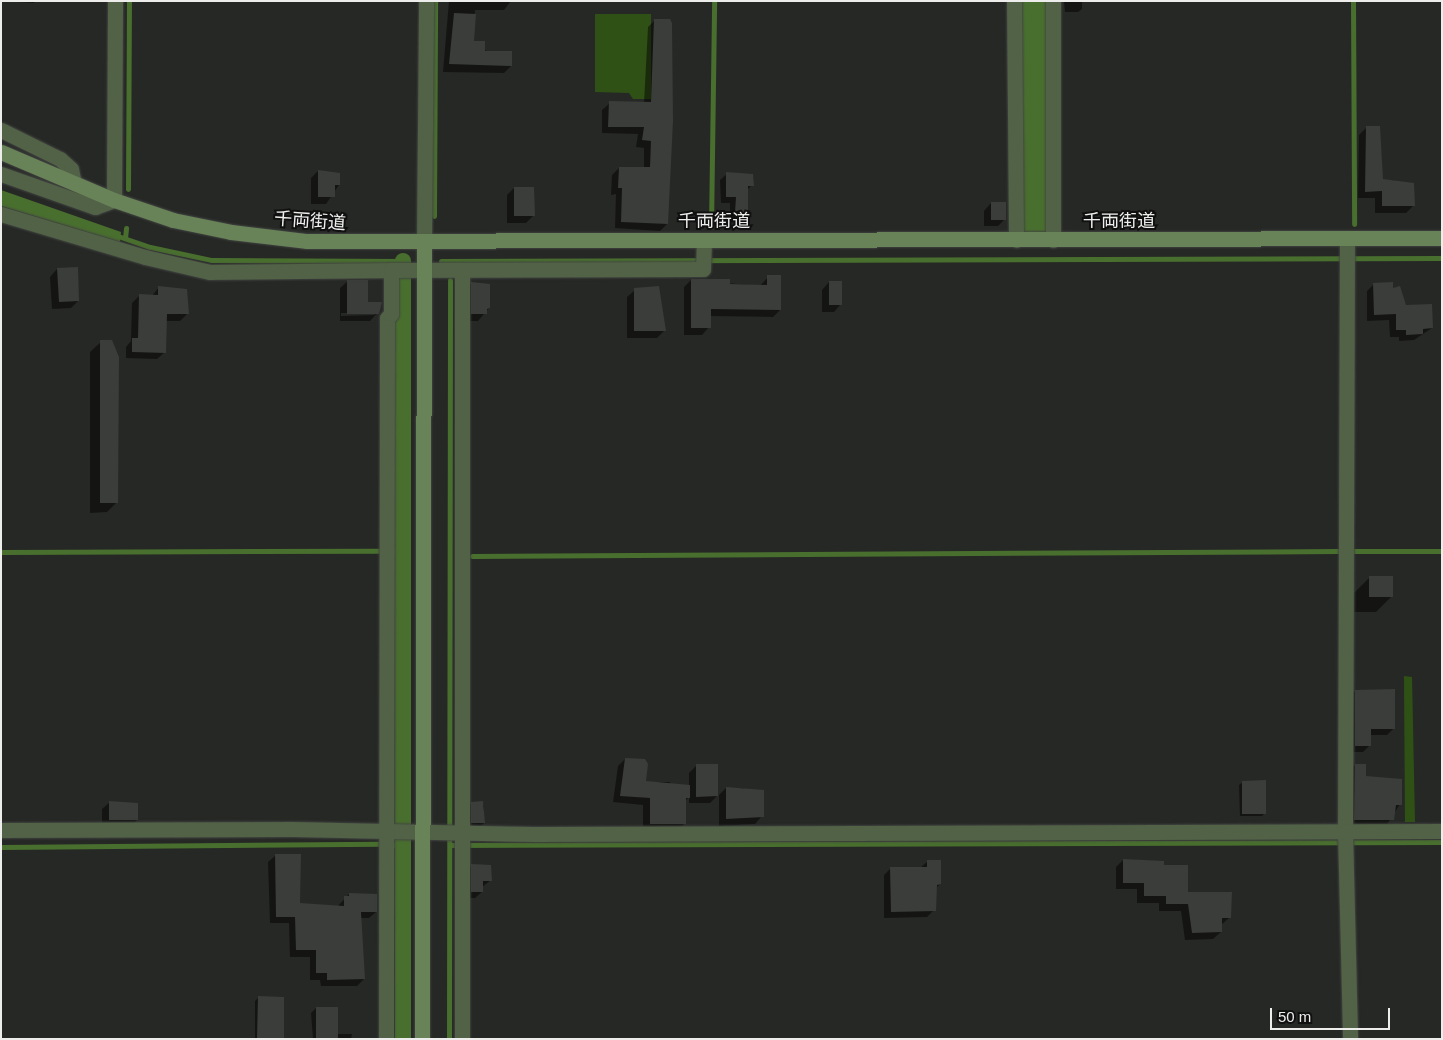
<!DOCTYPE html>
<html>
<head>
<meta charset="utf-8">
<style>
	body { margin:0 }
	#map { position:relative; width:1443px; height:1040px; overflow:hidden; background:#262825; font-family:Arial,"Noto Sans JP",sans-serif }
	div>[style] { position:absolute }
	.green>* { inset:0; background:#305116 }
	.water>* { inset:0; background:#496f2f }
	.shadow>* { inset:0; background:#0007 }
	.stream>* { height:5px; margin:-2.5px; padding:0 2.5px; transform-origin:2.5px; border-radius:2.5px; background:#496f2f }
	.canal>* { height:16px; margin:-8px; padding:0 8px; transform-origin:8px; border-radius:8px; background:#496f2f }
	.river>* { height:29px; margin:-14.5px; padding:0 14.5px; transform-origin:14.5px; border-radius:14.5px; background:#496f2f }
	.building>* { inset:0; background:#3a3d39 }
	.roads { filter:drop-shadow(0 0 1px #424441) drop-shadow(0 0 1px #424441) }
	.street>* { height:15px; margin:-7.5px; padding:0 7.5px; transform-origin:7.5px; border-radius:7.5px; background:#516247 }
	.secondary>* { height:15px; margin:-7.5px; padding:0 7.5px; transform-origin:7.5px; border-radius:7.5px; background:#688358 }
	span { translate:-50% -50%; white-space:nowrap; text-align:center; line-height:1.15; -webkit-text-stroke:4px #0f100f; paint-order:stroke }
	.street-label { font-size:18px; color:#edeeec }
	.frame { position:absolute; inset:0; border:2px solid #edeeec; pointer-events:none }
	.scale { position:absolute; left:1270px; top:1008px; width:120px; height:22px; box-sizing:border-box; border:2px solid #edeeec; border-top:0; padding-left:6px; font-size:15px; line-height:18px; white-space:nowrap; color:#edeeec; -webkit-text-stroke:4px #0f100f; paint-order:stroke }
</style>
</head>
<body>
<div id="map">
	<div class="green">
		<div style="clip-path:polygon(651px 14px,651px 99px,633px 99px,629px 93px,595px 92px,595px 14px)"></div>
		<div style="clip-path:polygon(1404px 676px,1412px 677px,1415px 822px,1405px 822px)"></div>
	</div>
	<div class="water">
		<div style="clip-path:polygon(1px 190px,121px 232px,120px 242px,1px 206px)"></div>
	</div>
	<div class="shadow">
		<div style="clip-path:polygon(1px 1px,35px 1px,34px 3px)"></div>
		<div style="clip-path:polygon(449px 1px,511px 1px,504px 10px,475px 10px,472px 42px,511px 66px,504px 73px,443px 72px)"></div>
		<div style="clip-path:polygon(1064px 1px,1082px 1px,1082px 9px,1078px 12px,1065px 12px)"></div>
		<div style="clip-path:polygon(655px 20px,667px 224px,660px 231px,615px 228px,616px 194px,611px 195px,612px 175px,619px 168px,644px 168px,644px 148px,636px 147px,638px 134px,602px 133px,602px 110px,610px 103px,644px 103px,648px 27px)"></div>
		<div style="clip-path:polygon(1367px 127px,1382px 180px,1393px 180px,1399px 184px,1413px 206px,1406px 213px,1375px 213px,1375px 198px,1358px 198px,1359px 135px)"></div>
		<div style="clip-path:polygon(318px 171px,339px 185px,326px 204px,311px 204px,311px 178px)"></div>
		<div style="clip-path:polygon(727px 174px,752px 185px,747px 190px,747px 212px,740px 218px,730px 218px,730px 203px,721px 203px,720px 180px)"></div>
		<div style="clip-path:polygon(514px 188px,533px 216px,526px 223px,507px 223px,507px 195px)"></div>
		<div style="clip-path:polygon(991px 203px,1005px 219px,998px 226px,984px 226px,984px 211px)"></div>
		<div style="clip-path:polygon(57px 269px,78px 301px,71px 308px,52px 309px,50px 277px)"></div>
		<div style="clip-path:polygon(768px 277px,780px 310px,773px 317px,709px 316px,709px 327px,702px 335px,684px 335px,684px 287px,691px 280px,760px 286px)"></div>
		<div style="clip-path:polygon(evenodd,348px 281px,366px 303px,380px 303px,380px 310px,370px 321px,340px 321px,340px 288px,348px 281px,341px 313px,375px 313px,375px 315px,341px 316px,341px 313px)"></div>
		<div style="clip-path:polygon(829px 282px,841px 304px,834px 312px,822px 312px,822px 290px)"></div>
		<div style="clip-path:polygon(472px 283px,489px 308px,478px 321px,465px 321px,465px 290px)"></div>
		<div style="clip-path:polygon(1374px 284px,1392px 290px,1405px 307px,1432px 328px,1414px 340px,1399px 341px,1399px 337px,1390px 337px,1389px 320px,1367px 321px,1367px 291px)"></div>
		<div style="clip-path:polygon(159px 287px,186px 290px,187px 314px,180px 321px,165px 321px,165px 352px,157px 359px,126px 358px,126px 347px,131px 341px,132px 303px,139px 296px,152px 296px)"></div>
		<div style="clip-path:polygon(635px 290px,665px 330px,657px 338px,627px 338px,627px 297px)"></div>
		<div style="clip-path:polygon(101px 342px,117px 502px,107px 512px,90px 513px,90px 352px)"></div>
		<div style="clip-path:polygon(1369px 578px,1392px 596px,1376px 612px,1354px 612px,1354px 593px)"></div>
		<div style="clip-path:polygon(1355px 691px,1394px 728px,1387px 735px,1369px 735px,1370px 745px,1363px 752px,1348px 752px,1348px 698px)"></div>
		<div style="clip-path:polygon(625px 759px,645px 782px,670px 782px,670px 786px,689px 786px,689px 773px,697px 765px,717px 796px,710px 803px,689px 803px,689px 797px,684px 802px,684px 824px,677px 831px,643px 831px,643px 805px,613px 802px,618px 766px)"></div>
		<div style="clip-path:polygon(1355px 765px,1365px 778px,1400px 804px,1386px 826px,1348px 827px,1348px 772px)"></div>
		<div style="clip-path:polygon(1243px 782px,1265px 813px,1262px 816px,1240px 816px,1239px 785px)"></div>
		<div style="clip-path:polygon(726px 788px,744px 788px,762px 816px,755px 824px,719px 826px,719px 795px)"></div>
		<div style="clip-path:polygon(110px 802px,137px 820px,130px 827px,102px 827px,102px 809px)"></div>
		<div style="clip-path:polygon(472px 803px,482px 803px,484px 806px,484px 823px,481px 826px,469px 826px,469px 806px)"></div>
		<div style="clip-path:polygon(275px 856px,299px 905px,337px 907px,349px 894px,376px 912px,369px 918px,360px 918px,364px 979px,357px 986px,321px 986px,320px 980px,310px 980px,310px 957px,290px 957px,289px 923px,270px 923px,268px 862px)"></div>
		<div style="clip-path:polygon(1123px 860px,1163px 867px,1187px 893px,1229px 918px,1221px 925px,1221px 932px,1213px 939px,1185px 940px,1181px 911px,1159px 911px,1159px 903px,1137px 903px,1137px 889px,1116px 889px,1116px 867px)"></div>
		<div style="clip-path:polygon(928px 861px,940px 884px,936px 888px,934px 910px,927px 917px,884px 918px,884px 875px,891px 868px,920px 868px)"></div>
		<div style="clip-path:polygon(472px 865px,491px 880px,482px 887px,482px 892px,475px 898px,465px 898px,465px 872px)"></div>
		<div style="clip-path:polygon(258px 998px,283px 1039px,255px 1039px,255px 1001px)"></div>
		<div style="clip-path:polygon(316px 1008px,337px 1034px,352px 1034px,351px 1039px,313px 1039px,311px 1013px)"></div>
	</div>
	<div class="stream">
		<div style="left:1353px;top:1px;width:223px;rotate:89.7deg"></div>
		<div style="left:128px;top:189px;width:188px;rotate:-89.7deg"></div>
		<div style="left:434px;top:216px;width:215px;rotate:-89.7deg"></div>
		<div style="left:711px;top:227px;width:226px;rotate:-89.2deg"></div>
		<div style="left:115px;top:235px;width:37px;rotate:19deg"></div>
		<div style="left:150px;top:247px;width:62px;rotate:12deg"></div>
		<div style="left:211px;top:260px;width:192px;rotate:0.3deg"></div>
		<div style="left:125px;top:238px;width:10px;rotate:-84deg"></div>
		<div style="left:441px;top:261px;width:1001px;rotate:-0.17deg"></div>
		<div style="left:395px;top:551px;width:6px"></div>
		<div style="left:1354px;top:551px;width:88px"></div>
		<div style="left:1px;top:552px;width:378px;rotate:-0.2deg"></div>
		<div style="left:472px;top:556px;width:867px;rotate:-0.33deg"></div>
		<div style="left:394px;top:845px;width:9px;rotate:-6deg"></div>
		<div style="left:450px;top:845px;width:992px;rotate:-0.17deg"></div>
		<div style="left:1px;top:847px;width:379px;rotate:-0.5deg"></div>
		<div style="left:449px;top:1039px;width:759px;rotate:-89.92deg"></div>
	</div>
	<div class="canal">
		<div style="left:403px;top:1039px;width:778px;rotate:-90deg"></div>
	</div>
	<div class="river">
		<div style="left:1036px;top:1px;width:223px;rotate:90deg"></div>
	</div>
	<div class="building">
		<div style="clip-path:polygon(454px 13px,476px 14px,474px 41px,485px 41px,485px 51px,512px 51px,512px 66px,449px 64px)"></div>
		<div style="clip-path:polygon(654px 19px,670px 19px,672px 23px,673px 121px,668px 224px,621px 222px,622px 188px,618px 188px,619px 167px,650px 167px,651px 141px,642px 140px,644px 127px,608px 127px,609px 101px,651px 102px)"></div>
		<div style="clip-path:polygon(1366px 126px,1380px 126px,1383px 179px,1414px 183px,1415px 206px,1382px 206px,1382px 191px,1365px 192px)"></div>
		<div style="clip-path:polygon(318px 170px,340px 173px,340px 185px,335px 185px,335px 197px,318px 197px)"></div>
		<div style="clip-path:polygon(726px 172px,753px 174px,754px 186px,748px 186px,748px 212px,735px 212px,736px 197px,726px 197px)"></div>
		<div style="clip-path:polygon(514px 187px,534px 187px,535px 216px,514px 216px)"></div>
		<div style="clip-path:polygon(991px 202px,1006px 202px,1006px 220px,991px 220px)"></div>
		<div style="clip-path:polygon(78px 267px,79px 301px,59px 302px,57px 268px)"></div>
		<div style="clip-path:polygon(767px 275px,781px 275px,781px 310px,711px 309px,711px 328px,691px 328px,691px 279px,730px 279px,730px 284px,767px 285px)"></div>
		<div style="clip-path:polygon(347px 280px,368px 280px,368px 302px,382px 302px,379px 314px,347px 314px)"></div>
		<div style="clip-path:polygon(829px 281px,842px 281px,842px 305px,829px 305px)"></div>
		<div style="clip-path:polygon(471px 282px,490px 284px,490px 308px,487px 309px,487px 314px,471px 314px)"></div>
		<div style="clip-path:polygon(1393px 282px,1393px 288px,1400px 286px,1406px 305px,1432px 304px,1433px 328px,1423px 329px,1423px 334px,1406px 335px,1406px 330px,1396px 330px,1396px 314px,1374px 315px,1373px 283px)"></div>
		<div style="clip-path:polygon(158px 286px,187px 289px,189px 314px,167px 314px,166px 353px,132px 352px,132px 338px,138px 338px,139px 294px,158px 295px)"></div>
		<div style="clip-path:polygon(659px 286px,666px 331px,634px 331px,634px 288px)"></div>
		<div style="clip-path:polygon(100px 340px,112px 340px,119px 357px,118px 503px,100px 503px)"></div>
		<div style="clip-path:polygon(1369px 576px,1393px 576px,1393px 597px,1369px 597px)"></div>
		<div style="clip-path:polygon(1395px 689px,1395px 729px,1371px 729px,1371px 746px,1355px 746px,1355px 690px)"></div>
		<div style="clip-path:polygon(625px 758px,645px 759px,648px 764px,646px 781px,690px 785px,690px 798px,686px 798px,686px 824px,650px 824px,650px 798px,620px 796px)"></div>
		<div style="clip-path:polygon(696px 764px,718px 764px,718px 796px,696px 797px)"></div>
		<div style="clip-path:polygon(1355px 764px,1366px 764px,1366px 776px,1402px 779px,1402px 805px,1396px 805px,1394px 820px,1354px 820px)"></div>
		<div style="clip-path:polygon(1266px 780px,1266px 814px,1242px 814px,1242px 781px)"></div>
		<div style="clip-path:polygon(726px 787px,764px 790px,764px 817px,726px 819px)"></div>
		<div style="clip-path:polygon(109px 801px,138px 803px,138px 820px,109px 820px)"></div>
		<div style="clip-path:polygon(483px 801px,485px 823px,471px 823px,471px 802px)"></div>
		<div style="clip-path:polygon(275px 854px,301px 854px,300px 903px,344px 906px,344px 896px,349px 896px,349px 893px,377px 894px,377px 912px,361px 912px,365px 979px,327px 980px,327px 973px,316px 973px,316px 950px,296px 950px,295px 917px,276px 917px)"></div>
		<div style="clip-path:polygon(1123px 859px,1164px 861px,1164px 865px,1188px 865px,1188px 892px,1232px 892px,1231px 918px,1222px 918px,1222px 932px,1192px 933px,1188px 904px,1166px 904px,1166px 896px,1144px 896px,1144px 883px,1123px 883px)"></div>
		<div style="clip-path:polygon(927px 860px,941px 860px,941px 884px,937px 885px,936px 911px,891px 912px,890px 867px,927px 867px)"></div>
		<div style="clip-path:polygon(471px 864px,491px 865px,492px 881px,483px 881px,483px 892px,471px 892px)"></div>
		<div style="clip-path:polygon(258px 996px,284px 997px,284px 1039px,257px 1038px)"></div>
		<div style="clip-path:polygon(316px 1007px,338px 1007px,338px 1039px,316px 1039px)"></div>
	</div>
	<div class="roads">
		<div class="street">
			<div style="left:1014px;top:1px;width:239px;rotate:89.5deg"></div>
			<div style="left:1px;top:130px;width:66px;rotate:26.2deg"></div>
			<div style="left:60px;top:159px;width:15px;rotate:42deg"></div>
			<div style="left:71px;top:169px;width:14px;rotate:78deg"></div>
			<div style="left:1px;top:174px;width:100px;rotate:19.3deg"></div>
			<div style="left:95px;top:207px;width:20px;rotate:-20deg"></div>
			<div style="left:114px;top:200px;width:199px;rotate:-89.7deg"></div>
			<div style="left:1px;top:214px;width:150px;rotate:16.6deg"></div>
			<div style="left:145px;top:257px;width:67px;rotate:13deg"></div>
			<div style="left:210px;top:272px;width:181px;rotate:-0.6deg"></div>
			<div style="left:1347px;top:238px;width:592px;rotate:90.19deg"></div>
			<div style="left:1345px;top:830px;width:209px;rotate:88.6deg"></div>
			<div style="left:1053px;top:240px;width:239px;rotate:-90deg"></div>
			<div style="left:424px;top:242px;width:241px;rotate:-89.5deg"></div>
			<div style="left:1px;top:830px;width:292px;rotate:-0.2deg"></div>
			<div style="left:293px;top:829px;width:242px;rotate:1.2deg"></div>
			<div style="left:535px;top:834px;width:907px;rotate:-0.19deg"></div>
			<div style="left:386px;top:1039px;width:721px;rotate:-89.92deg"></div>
			<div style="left:387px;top:318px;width:6px;rotate:-45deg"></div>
			<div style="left:391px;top:314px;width:44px;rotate:-90deg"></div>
			<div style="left:391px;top:270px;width:312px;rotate:-0.2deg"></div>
			<div style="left:703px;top:269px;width:29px;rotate:-88deg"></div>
			<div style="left:462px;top:1039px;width:769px;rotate:-90deg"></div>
		</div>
		<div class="secondary">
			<div style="left:1px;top:152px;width:123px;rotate:23deg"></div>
			<div style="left:114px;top:200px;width:62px;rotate:18.7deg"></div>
			<div style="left:173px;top:220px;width:59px;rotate:11.7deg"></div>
			<div style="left:231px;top:232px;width:77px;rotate:6.8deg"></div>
			<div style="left:307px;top:241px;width:1135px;rotate:-0.15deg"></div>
			<div style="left:422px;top:1039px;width:797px;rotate:-89.86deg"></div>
		</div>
	</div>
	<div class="street-label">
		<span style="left:310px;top:221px;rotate:4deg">千両街道</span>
		<span style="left:714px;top:221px">千両街道</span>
		<span style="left:1119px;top:221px">千両街道</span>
	</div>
	<div class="frame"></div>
	<div class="scale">50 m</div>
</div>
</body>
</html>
